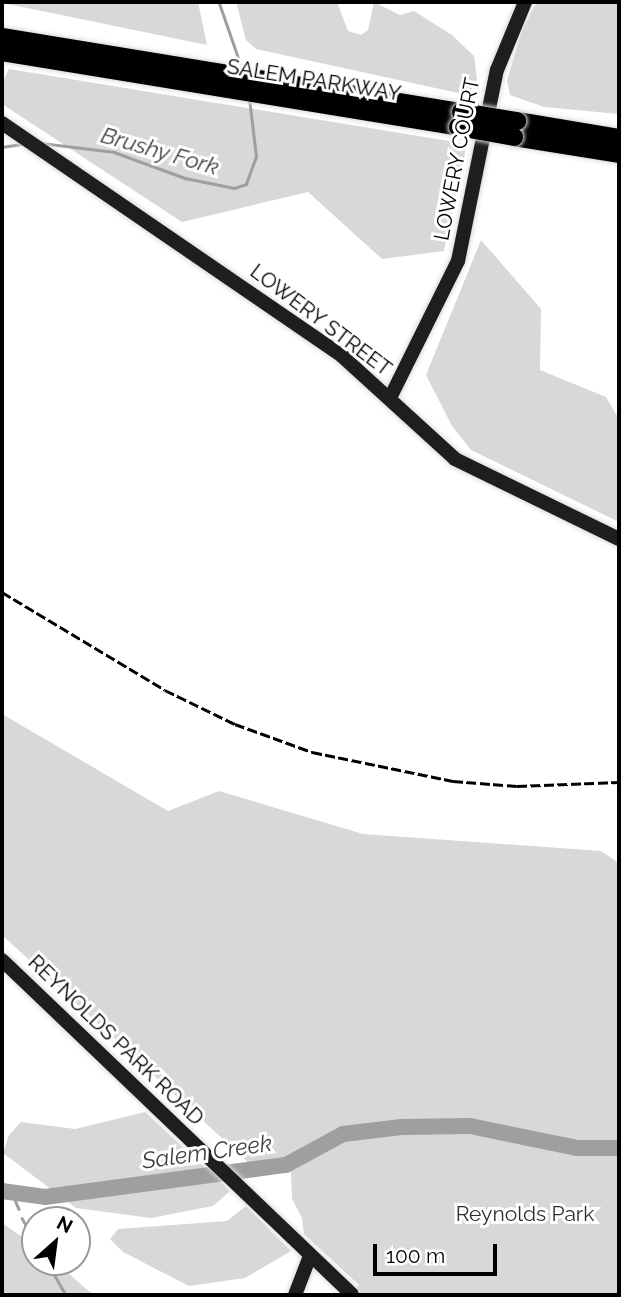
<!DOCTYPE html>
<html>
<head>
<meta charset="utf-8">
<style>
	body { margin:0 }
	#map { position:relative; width:621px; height:1297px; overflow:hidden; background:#fff; font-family:Raleway,sans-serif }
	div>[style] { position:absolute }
	.green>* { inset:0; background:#d8d8d8 }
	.stream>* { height:2.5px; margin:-1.25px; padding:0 1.25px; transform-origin:1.25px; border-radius:1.25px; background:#9f9f9f }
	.river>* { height:16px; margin:-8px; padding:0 8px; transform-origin:8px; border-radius:8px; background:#9f9f9f }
	.roads { filter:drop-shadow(0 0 2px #dbdbdb) drop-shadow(0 0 2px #dbdbdb) }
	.secondary>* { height:14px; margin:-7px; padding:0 7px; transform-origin:7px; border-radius:7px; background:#1e1e1e }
	.highway>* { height:18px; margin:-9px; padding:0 9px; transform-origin:9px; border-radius:9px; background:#000 }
	.rail>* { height:2.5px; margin-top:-1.25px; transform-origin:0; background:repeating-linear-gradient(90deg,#000 0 10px,transparent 0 13.5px) }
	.bridges { filter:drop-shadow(0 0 2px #dbdbdb) drop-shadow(0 0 2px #dbdbdb) }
	.highway-bridge>* { height:18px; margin:-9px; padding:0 9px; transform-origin:9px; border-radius:9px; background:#000 }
	span { translate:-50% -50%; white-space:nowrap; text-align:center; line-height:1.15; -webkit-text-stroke:6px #fff; paint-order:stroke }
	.street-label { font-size:21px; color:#000 }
	.park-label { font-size:21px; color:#2f2f2f }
	.water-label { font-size:23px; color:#404040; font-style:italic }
	.frame { position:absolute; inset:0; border:4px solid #000; pointer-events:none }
	.north { position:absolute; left:21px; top:1206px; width:70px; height:70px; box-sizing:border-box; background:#fff; border:2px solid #999; border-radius:50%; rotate:28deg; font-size:19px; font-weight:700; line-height:28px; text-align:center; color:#000 }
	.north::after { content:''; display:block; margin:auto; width:24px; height:32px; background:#000; clip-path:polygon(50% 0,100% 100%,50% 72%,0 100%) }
	.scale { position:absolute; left:373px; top:1244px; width:124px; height:32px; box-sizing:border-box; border:4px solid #000; border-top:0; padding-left:9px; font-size:21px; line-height:24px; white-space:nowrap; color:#000; -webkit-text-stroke:5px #fff; paint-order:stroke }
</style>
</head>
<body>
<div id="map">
	<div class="green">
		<div style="clip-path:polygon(2px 2px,198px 2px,207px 45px,3px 3px)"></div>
		<div style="clip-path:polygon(236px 2px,337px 2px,348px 31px,361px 35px,368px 30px,374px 2px,400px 15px,414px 11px,452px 35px,474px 56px,477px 79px,471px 91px,463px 94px,256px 49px,246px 40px)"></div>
		<div style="clip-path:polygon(537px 2px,619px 2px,619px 114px,544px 107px,510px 95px,507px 81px,522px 30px)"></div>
		<div style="clip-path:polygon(9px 69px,467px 144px,444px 251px,382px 259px,308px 192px,182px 222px,2px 104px,2px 83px)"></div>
		<div style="clip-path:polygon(481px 240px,541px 309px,540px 370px,606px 397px,619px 419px,619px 522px,471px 450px,452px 426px,426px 375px)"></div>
		<div style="clip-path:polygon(2px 714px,168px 811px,219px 791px,363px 834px,601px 851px,619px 863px,619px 1295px,351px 1295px,359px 1285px,304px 1234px,302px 1218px,292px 1199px,291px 1172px,252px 1166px,2px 935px)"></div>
		<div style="clip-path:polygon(145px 1112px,230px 1191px,213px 1206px,151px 1218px,76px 1208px,3px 1153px,9px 1135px,21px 1122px,75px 1129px)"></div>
		<div style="clip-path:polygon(246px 1206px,291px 1251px,245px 1278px,189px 1286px,123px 1252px,110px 1239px,118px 1229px,227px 1221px)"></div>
		<div style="clip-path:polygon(2px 1223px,35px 1246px,35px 1262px,56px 1262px,93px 1295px,2px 1295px)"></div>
	</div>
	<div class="stream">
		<div style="left:219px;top:2px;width:70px;rotate:70.8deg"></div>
		<div style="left:41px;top:143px;width:74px;rotate:7deg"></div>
		<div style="left:114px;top:152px;width:76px;rotate:20.1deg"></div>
		<div style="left:185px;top:178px;width:50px;rotate:11.5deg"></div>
		<div style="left:234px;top:188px;width:13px;rotate:-18deg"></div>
		<div style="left:246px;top:184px;width:29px;rotate:-70deg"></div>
		<div style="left:256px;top:157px;width:59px;rotate:-96.8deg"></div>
		<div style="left:2px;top:147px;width:19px;rotate:-9deg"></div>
		<div style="left:13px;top:1195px;width:15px;rotate:67deg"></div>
		<div style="left:22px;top:1218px;width:26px;rotate:61deg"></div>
		<div style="left:47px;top:1262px;width:38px;rotate:60deg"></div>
	</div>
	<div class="river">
		<div style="left:2px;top:1191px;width:43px;rotate:7.9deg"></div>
		<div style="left:45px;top:1197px;width:243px;rotate:-7.6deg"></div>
		<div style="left:286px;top:1165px;width:65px;rotate:-28.5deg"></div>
		<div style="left:343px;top:1134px;width:59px;rotate:-6.8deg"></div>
		<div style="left:402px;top:1127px;width:68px;rotate:-0.8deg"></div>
		<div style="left:470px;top:1126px;width:109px;rotate:11.6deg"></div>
		<div style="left:577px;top:1148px;width:42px"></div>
	</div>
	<div class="roads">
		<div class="secondary">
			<div style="left:2px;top:123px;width:412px;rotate:34.4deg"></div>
			<div style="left:342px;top:356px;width:153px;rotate:42.3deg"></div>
			<div style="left:455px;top:459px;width:182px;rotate:26deg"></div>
			<div style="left:390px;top:398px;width:153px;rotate:-63.6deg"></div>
			<div style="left:458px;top:261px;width:195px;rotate:-78.5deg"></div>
			<div style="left:497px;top:70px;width:74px;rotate:-67.6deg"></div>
			<div style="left:2px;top:960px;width:484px;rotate:43.7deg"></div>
			<div style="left:295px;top:1295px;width:42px;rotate:-69deg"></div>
		</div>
		<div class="highway">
			<div style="left:2px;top:37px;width:465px;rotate:9.3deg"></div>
			<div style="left:2px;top:52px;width:462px;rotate:9.3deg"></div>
			<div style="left:517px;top:121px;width:103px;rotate:9.5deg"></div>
			<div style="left:514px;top:137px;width:106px;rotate:9.2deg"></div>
		</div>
	</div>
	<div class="rail">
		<div style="left:2px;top:592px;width:190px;rotate:31deg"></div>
		<div style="left:165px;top:690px;width:78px;rotate:25.9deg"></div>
		<div style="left:235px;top:724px;width:82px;rotate:20deg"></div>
		<div style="left:312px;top:752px;width:144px;rotate:11.6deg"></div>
		<div style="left:453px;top:781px;width:64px;rotate:4.5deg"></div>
		<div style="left:517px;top:786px;width:102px;rotate:-2.2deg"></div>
	</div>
	<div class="bridges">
		<div class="highway-bridge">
			<div style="left:461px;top:112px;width:57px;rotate:9.1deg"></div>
			<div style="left:458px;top:127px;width:57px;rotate:10.1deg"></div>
		</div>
	</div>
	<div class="street-label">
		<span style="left:314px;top:80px;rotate:9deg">SALEM PARKWAY</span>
		<span style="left:457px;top:159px;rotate:-79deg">LOWERY COURT</span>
		<span style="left:321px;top:320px;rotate:37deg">LOWERY STREET</span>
		<span style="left:116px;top:1040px;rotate:44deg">REYNOLDS PARK ROAD</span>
	</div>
	<div class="park-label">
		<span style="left:525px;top:1214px">Reynolds Park</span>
	</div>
	<div class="water-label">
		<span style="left:160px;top:151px;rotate:16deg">Brushy Fork</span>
		<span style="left:207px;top:1152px;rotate:-8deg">Salem Creek</span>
	</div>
	<div class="frame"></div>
	<div class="north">N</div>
	<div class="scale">100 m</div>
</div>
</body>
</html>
